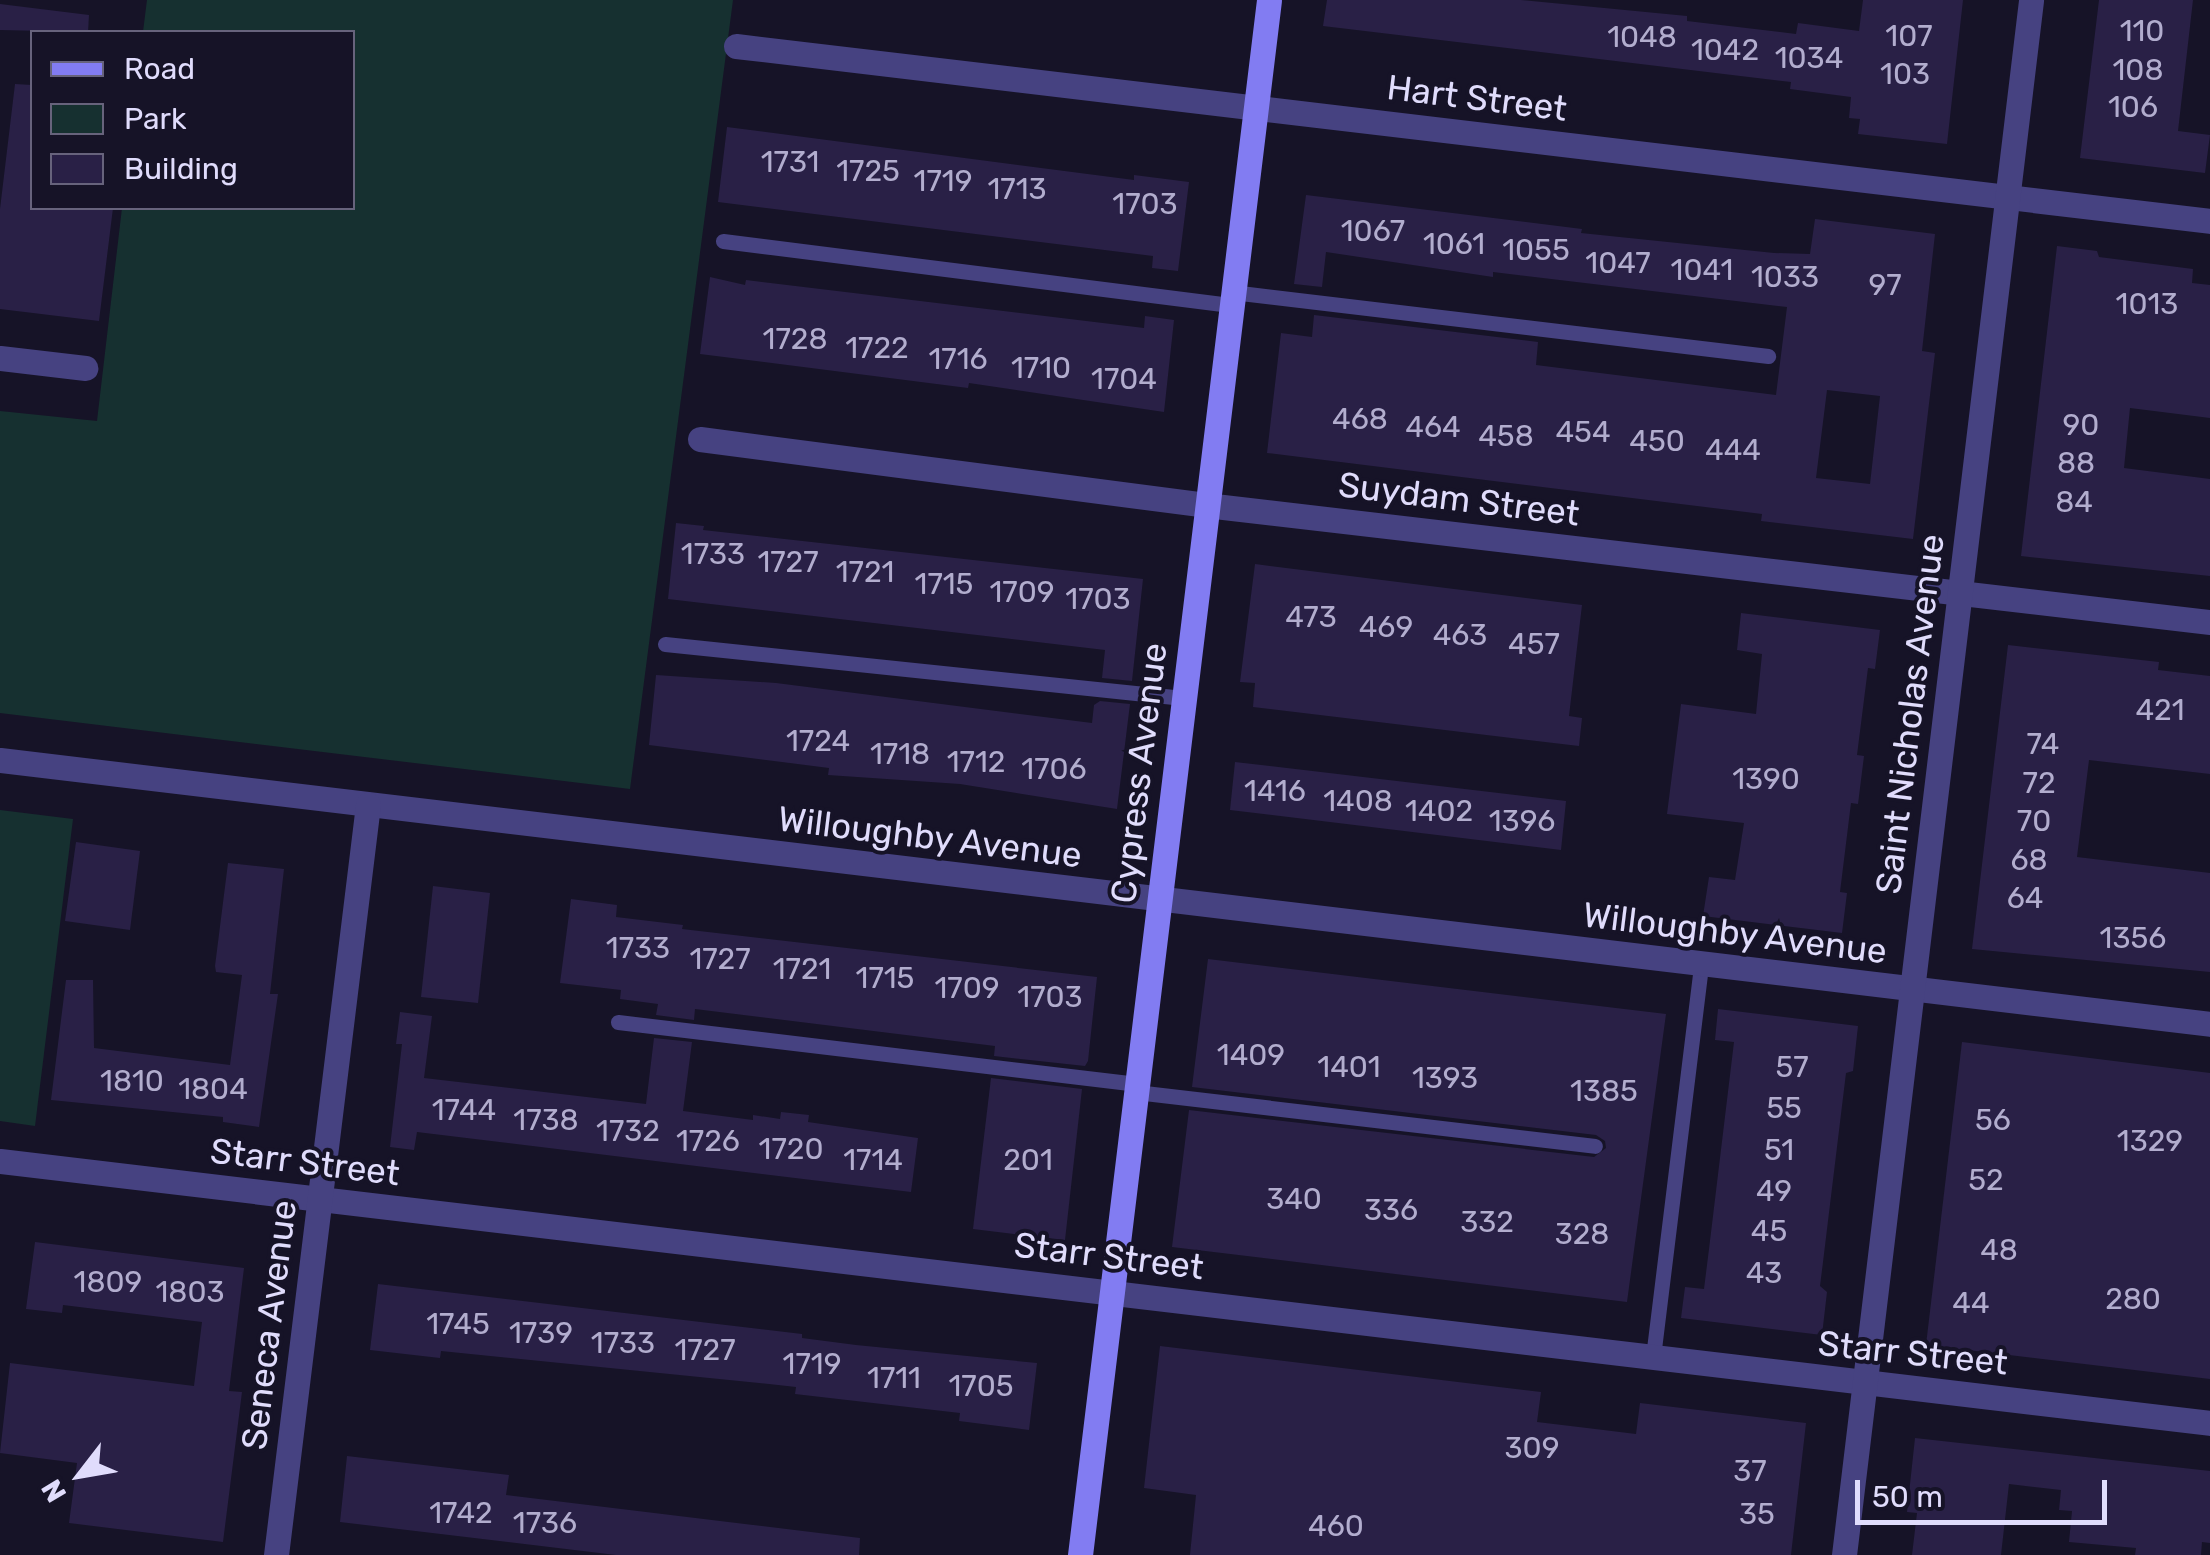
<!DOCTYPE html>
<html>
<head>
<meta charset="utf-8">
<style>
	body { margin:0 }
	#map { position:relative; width:2210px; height:1555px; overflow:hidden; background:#161327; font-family:Rubik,sans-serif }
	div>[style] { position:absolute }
	.green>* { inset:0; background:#163030 }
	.building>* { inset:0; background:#292046 }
	.lane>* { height:15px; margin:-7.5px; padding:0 7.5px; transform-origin:7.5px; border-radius:7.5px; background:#464281 }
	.street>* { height:25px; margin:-12.5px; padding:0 12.5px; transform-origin:12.5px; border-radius:12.5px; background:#464281 }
	.secondary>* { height:25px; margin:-12.5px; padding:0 12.5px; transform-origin:12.5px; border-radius:12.5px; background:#827cf2 }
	span { translate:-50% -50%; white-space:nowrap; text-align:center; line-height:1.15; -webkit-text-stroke:8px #161327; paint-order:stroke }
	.number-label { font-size:30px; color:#b2adce }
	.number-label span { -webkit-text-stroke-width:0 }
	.street-label { font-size:35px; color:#e0dcfc }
	.legend { position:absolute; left:30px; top:30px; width:325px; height:180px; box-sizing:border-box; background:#161327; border:2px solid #67637c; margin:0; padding:12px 18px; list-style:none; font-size:30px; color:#e0dcfc }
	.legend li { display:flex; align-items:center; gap:20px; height:50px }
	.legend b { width:50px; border:2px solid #67637c }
	.north { position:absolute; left:30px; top:1425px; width:100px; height:100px; -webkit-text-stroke:8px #161327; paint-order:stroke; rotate:239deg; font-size:28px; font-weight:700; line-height:40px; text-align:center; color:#e0dcfc }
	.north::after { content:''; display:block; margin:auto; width:35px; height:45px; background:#e0dcfc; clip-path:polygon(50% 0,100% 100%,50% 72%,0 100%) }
	.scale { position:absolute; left:1855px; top:1480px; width:252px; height:45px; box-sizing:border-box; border:5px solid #e0dcfc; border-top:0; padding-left:12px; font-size:30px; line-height:35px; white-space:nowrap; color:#e0dcfc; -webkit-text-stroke:8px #161327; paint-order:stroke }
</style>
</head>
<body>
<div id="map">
	<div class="green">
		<div style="clip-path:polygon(147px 0,733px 0,630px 789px,0 713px,0 411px,97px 421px,122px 208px,352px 208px,352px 32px,143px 32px)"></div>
		<div style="clip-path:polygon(0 810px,73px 819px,35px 1126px,0 1121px)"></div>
	</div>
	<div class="building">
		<div style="clip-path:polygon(1327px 0,1521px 0,1687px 16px,1687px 21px,1796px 34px,1798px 23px,1859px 31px,1863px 0,1963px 0,1947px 144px,1858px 134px,1860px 119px,1849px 118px,1851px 97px,1790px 89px,1791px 82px,1323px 26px)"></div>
		<div style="clip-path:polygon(2099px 0,2193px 0,2178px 131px,2210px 135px,2205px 173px,2080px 158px)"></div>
		<div style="clip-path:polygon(0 4px,89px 15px,88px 32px,0 30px)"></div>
		<div style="clip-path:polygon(15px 84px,32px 85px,32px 208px,113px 208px,99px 321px,0 309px,0 209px)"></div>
		<div style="clip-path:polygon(727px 127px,1134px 180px,1134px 175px,1189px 182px,1178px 271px,1152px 268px,1153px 256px,718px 202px)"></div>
		<div style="clip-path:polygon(evenodd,1306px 195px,1582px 229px,1581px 233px,1774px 253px,1810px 254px,1815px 219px,1935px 234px,1922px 351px,1935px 353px,1913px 539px,1761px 521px,1762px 514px,1267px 453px,1281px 333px,1312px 337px,1314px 315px,1538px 342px,1536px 365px,1776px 395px,1787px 307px,1493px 272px,1493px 277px,1326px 252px,1322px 287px,1294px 284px,1306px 195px,1827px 390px,1880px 396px,1870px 484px,1816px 478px,1827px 390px)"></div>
		<div style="clip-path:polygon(2057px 246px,2097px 251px,2099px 257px,2193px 269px,2192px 283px,2210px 285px,2210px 418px,2130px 408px,2124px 468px,2210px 479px,2210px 576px,2021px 556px)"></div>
		<div style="clip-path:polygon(710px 277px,745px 285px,746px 280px,1144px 328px,1145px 316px,1174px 320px,1164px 412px,969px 383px,968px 388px,700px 354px)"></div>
		<div style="clip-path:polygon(676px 523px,704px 526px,703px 530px,1143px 579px,1132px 681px,1102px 678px,1105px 650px,668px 599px)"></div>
		<div style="clip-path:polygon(1255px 564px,1582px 605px,1569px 716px,1582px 718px,1579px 746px,1253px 707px,1255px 683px,1240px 682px)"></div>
		<div style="clip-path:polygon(1741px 613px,1880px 630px,1875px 669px,1868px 668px,1857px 755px,1864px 756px,1858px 804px,1851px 803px,1840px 892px,1847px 893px,1842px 933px,1703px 916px,1709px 877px,1735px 880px,1744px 823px,1667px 814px,1681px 704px,1756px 714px,1762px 654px,1737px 650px)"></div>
		<div style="clip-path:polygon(2008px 645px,2159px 662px,2158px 670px,2210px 676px,2210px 774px,2089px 760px,2077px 857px,2210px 873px,2210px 972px,1972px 949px)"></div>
		<div style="clip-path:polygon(656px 675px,776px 683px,1092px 723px,1094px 705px,1100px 701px,1130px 704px,1117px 809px,960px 784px,828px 775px,829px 768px,649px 745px)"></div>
		<div style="clip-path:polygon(1235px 762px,1566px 801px,1561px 850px,1230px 810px)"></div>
		<div style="clip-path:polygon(76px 842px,140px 851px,130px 930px,65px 921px)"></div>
		<div style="clip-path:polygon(228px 863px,284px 869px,270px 994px,278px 994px,259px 1127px,223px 1122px,223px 1117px,51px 1100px,66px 980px,93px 980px,94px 1048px,230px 1065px,242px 975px,216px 972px,215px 966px)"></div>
		<div style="clip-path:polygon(433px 886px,490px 893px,478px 1003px,421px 997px)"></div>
		<div style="clip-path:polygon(571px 899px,617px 905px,616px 917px,683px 925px,682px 929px,1097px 977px,1088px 1061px,1085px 1066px,994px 1056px,995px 1046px,695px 1009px,694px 1020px,656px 1015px,658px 1004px,620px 999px,621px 990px,560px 983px)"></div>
		<div style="clip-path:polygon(1208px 959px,1666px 1014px,1627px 1302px,1172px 1247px,1189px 1110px,1594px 1157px,1606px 1148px,1605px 1141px,1596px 1135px,1192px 1087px)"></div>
		<div style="clip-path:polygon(1718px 1009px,1858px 1026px,1853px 1071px,1846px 1073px,1823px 1262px,1820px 1286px,1827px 1292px,1822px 1335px,1681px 1318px,1685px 1287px,1704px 1289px,1709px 1249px,1734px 1042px,1715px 1040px)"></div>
		<div style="clip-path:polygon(400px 1012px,432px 1016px,424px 1078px,646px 1104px,654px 1038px,692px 1042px,683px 1111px,753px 1120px,753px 1115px,780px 1119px,781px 1112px,809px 1115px,808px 1122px,918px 1138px,911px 1192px,417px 1132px,414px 1150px,390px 1147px,402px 1044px,396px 1044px)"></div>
		<div style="clip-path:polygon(1962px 1042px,2210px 1073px,2210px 1379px,1926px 1345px)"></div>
		<div style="clip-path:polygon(991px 1078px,1082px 1089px,1065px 1240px,973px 1229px)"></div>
		<div style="clip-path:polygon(35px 1242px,244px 1268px,229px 1391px,242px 1392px,223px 1542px,69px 1523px,77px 1463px,0 1453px,10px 1363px,194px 1386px,202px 1322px,63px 1305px,62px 1313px,26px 1309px)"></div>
		<div style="clip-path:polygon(378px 1284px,802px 1334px,802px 1338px,856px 1345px,1037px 1363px,1029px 1430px,959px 1421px,960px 1413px,795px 1394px,796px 1387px,769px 1384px,441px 1351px,440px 1358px,370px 1350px)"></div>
		<div style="clip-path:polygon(1160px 1346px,1541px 1392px,1537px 1422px,1587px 1428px,1636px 1434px,1640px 1403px,1806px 1423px,1791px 1555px,1190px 1555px,1196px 1495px,1144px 1488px)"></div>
		<div style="clip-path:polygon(1915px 1438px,2210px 1471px,2210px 1543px,2202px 1542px,2201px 1555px,2135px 1555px,2136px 1548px,2069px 1542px,2072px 1511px,2059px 1510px,2061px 1490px,2009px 1484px,2001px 1555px,1912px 1555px,1917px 1513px,1907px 1512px)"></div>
		<div style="clip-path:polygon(347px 1456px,509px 1475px,506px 1495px,860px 1538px,859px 1555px,616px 1555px,340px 1522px)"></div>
	</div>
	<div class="lane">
		<div style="left:723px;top:241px;width:511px;rotate:7.19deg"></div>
		<div style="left:1232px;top:292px;width:540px;rotate:6.81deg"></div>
		<div style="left:665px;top:644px;width:521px;rotate:5.95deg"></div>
		<div style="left:618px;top:1022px;width:523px;rotate:6.81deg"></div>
		<div style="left:1136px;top:1092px;width:462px;rotate:6.7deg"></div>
		<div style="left:1653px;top:1357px;width:395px;rotate:-83deg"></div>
	</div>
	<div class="street">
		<div style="left:736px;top:46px;width:1484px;rotate:6.77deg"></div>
		<div style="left:0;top:358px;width:86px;rotate:6.7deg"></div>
		<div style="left:700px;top:439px;width:510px;rotate:7.43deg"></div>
		<div style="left:1206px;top:505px;width:1011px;rotate:6.65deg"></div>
		<div style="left:0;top:760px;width:2226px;rotate:6.81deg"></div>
		<div style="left:0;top:1161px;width:2225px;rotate:6.76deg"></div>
		<div style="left:276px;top:1555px;width:756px;rotate:-83.01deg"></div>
		<div style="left:1844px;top:1555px;width:1566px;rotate:-83.14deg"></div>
	</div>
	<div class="secondary">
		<div style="left:1080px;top:1555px;width:1566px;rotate:-83.07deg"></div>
	</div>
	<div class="number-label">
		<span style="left:2142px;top:31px">110</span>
		<span style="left:1909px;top:36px">107</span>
		<span style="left:1642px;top:37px">1048</span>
		<span style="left:1725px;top:50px">1042</span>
		<span style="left:1809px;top:58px">1034</span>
		<span style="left:2138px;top:70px">108</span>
		<span style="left:1905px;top:74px">103</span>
		<span style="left:2133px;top:107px">106</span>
		<span style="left:790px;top:162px">1731</span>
		<span style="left:868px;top:171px">1725</span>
		<span style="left:943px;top:181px">1719</span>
		<span style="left:1017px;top:189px">1713</span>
		<span style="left:1145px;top:204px">1703</span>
		<span style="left:1373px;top:231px">1067</span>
		<span style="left:1454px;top:244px">1061</span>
		<span style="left:1536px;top:250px">1055</span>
		<span style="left:1618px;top:263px">1047</span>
		<span style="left:1702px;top:270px">1041</span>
		<span style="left:1785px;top:277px">1033</span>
		<span style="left:1885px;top:285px">97</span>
		<span style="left:2147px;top:304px">1013</span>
		<span style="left:795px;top:339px">1728</span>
		<span style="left:877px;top:348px">1722</span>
		<span style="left:958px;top:359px">1716</span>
		<span style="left:1041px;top:368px">1710</span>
		<span style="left:1124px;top:379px">1704</span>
		<span style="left:1360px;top:419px">468</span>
		<span style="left:2081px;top:425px">90</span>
		<span style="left:1433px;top:427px">464</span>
		<span style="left:1583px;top:432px">454</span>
		<span style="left:1506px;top:436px">458</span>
		<span style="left:1657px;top:441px">450</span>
		<span style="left:1733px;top:450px">444</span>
		<span style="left:2076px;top:463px">88</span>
		<span style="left:2074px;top:502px">84</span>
		<span style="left:713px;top:554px">1733</span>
		<span style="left:788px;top:562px">1727</span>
		<span style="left:865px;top:572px">1721</span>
		<span style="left:944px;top:584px">1715</span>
		<span style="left:1022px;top:592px">1709</span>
		<span style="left:1098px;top:599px">1703</span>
		<span style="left:1311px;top:617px">473</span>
		<span style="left:1386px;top:627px">469</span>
		<span style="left:1460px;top:635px">463</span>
		<span style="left:1534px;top:644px">457</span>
		<span style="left:2160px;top:710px">421</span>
		<span style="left:818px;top:741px">1724</span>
		<span style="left:2043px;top:744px">74</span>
		<span style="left:900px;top:754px">1718</span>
		<span style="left:976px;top:762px">1712</span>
		<span style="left:1054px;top:769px">1706</span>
		<span style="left:1766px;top:779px">1390</span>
		<span style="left:2039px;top:783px">72</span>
		<span style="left:1275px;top:791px">1416</span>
		<span style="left:1358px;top:801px">1408</span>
		<span style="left:1439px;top:811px">1402</span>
		<span style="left:1522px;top:821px">1396</span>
		<span style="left:2034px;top:821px">70</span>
		<span style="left:2029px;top:860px">68</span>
		<span style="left:2025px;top:898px">64</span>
		<span style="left:2133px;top:938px">1356</span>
		<span style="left:638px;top:948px">1733</span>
		<span style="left:720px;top:959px">1727</span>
		<span style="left:802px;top:969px">1721</span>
		<span style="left:885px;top:978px">1715</span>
		<span style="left:967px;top:988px">1709</span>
		<span style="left:1050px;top:997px">1703</span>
		<span style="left:1251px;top:1055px">1409</span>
		<span style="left:1349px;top:1067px">1401</span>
		<span style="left:1792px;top:1067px">57</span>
		<span style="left:1445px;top:1078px">1393</span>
		<span style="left:132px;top:1081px">1810</span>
		<span style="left:213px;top:1089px">1804</span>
		<span style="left:1604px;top:1091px">1385</span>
		<span style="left:1784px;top:1108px">55</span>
		<span style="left:464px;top:1110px">1744</span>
		<span style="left:546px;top:1120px">1738</span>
		<span style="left:1993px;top:1120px">56</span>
		<span style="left:628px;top:1131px">1732</span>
		<span style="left:708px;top:1141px">1726</span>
		<span style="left:2150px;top:1141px">1329</span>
		<span style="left:791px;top:1149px">1720</span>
		<span style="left:1779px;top:1150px">51</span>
		<span style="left:873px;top:1160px">1714</span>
		<span style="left:1028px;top:1160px">201</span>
		<span style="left:1986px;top:1180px">52</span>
		<span style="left:1774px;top:1191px">49</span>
		<span style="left:1294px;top:1199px">340</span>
		<span style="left:1391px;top:1210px">336</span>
		<span style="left:1487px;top:1222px">332</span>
		<span style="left:1769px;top:1231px">45</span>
		<span style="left:1582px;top:1234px">328</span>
		<span style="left:1999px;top:1250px">48</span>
		<span style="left:1764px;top:1273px">43</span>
		<span style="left:108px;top:1282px">1809</span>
		<span style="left:190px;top:1292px">1803</span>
		<span style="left:2133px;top:1299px">280</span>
		<span style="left:1971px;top:1303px">44</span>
		<span style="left:458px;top:1324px">1745</span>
		<span style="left:541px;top:1333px">1739</span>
		<span style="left:623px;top:1343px">1733</span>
		<span style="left:705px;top:1350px">1727</span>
		<span style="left:812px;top:1364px">1719</span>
		<span style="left:894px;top:1378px">1711</span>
		<span style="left:981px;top:1386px">1705</span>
		<span style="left:1532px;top:1448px">309</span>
		<span style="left:1750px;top:1471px">37</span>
		<span style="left:461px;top:1513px">1742</span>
		<span style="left:1757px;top:1514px">35</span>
		<span style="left:545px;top:1523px">1736</span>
		<span style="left:1336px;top:1526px">460</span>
	</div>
	<div class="street-label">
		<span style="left:1477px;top:98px;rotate:7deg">Hart Street</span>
		<span style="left:1459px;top:499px;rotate:7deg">Suydam Street</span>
		<span style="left:1910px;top:714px;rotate:-83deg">Saint Nicholas Avenue</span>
		<span style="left:1139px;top:773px;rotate:-83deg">Cypress Avenue</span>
		<span style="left:930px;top:837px;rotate:7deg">Willoughby Avenue</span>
		<span style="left:1735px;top:933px;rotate:7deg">Willoughby Avenue</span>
		<span style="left:305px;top:1162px;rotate:7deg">Starr Street</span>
		<span style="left:1109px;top:1256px;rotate:7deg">Starr Street</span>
		<span style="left:269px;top:1325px;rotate:-83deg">Seneca Avenue</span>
		<span style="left:1913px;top:1353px;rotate:6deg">Starr Street</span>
	</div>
	<ul class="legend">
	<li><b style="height:12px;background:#827cf2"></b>Road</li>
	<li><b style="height:28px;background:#163030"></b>Park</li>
	<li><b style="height:28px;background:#292046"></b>Building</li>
	</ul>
	<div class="north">N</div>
	<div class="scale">50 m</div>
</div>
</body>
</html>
